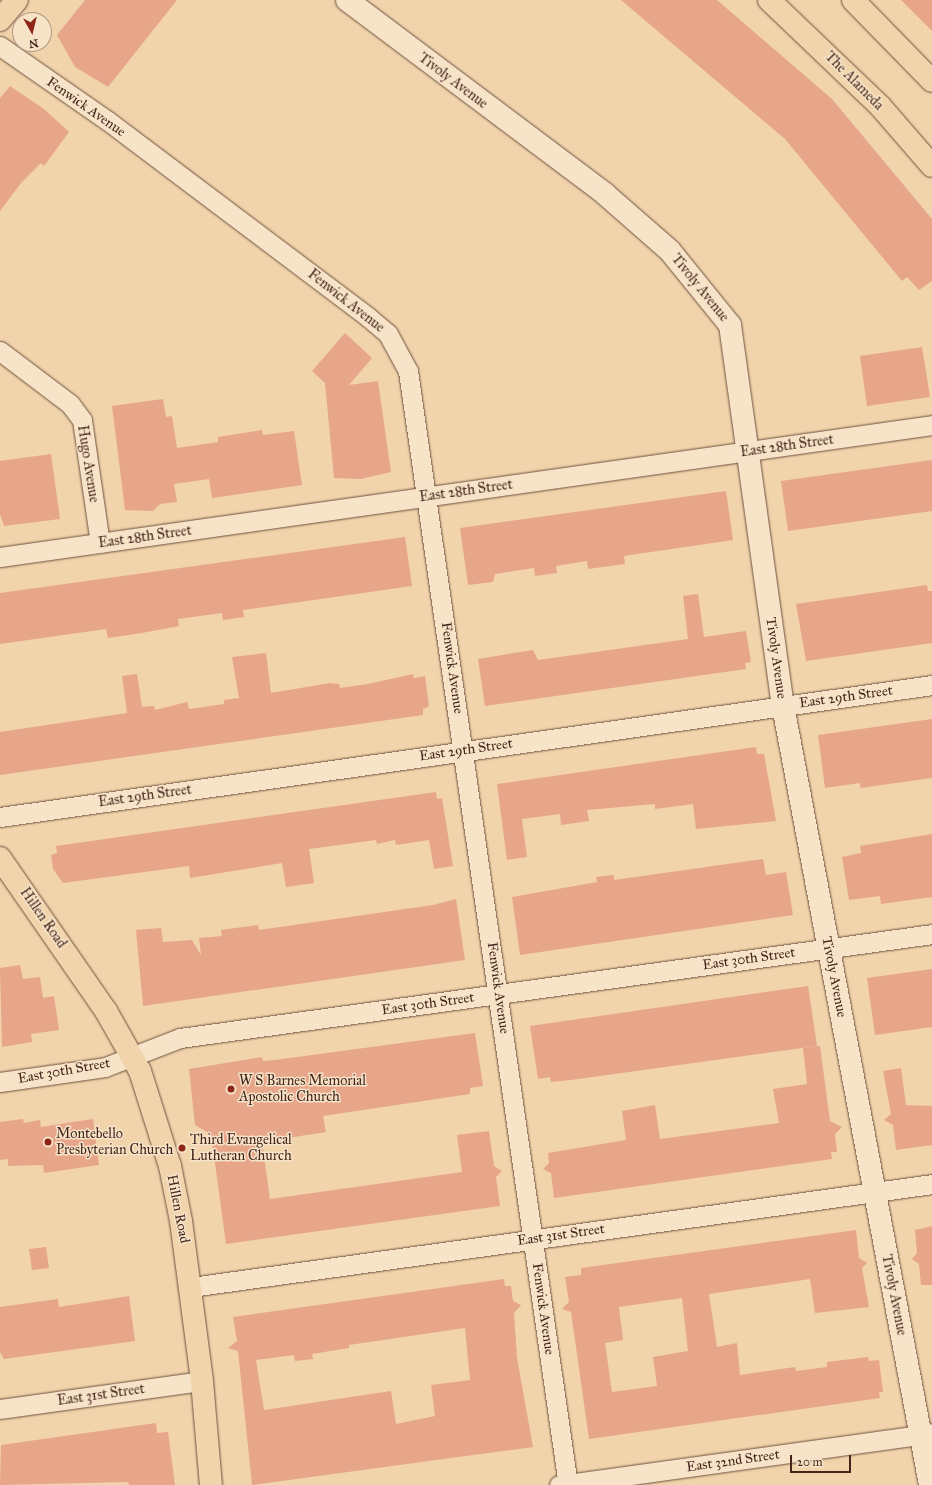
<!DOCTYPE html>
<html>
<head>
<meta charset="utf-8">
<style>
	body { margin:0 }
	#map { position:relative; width:932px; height:1485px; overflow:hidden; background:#f1d4ab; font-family:"IM FELL Great Primer",serif }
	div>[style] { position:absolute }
	.building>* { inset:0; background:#e7a58a }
	.roads { filter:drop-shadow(0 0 1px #6f513f) drop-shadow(0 0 1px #6f513f) }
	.minor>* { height:19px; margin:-9.5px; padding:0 9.5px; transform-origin:9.5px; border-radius:9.5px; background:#f6e3c8 }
	.tertiary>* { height:22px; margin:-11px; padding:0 11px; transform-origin:11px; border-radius:11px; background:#f6e3c8 }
	.primary>* { height:22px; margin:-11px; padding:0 11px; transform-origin:11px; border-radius:11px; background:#f1d4ab }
	.dots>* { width:11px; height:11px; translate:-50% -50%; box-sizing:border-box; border:2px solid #f6e3c8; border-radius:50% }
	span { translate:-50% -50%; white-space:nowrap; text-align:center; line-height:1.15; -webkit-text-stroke:3px #f6e3c8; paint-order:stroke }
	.street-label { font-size:14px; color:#44251b }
	.poi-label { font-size:14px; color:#44251b }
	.left { translate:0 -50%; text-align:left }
	.north { position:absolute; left:12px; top:12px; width:40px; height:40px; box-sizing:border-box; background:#f6e3c8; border:1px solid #af9783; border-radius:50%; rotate:172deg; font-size:11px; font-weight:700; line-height:16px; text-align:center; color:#44251b }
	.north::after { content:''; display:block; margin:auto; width:14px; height:18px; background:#8f2418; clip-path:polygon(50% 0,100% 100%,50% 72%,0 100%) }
	.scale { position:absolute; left:790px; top:1455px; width:61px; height:18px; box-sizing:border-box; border:2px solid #44251b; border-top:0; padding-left:5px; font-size:12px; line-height:14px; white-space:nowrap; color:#44251b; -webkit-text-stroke:3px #f6e3c8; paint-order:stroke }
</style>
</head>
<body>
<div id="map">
	<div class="building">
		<div style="clip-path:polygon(85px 0,177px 0,108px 87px,75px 67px,57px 35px)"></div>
		<div style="clip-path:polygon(621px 0,717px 0,832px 99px,932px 219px,932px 281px,919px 290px,907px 277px,902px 281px,785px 139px)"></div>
		<div style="clip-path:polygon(901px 0,932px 0,932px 31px)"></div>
		<div style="clip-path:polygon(10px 86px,44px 109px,69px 132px,44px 166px,41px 163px,21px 183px,0 211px,0 98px)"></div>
		<div style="clip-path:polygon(345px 333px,372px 358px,349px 385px,378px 381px,391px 472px,361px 479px,334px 478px,325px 383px,312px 371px)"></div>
		<div style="clip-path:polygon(922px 347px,930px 397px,867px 406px,860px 356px)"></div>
		<div style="clip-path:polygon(163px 399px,166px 417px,172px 416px,177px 448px,218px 442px,218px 437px,262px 430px,263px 435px,294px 431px,302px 485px,212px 498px,209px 479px,174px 484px,177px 502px,160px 504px,153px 511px,125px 510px,112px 406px)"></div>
		<div style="clip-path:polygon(51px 454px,60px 519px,4px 526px,0 514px,0 461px)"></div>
		<div style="clip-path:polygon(932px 460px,932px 511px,788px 531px,781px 481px)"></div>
		<div style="clip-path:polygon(726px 491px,733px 540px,624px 556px,625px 564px,588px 569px,587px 561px,556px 566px,557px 573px,535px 576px,534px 568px,495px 574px,493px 582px,468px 585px,460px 528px)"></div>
		<div style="clip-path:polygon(405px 537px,412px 586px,243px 610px,244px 617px,223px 620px,222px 613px,178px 619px,179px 626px,142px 633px,108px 638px,106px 629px,0 644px,0 593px)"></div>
		<div style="clip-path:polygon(927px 585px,928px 591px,932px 591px,932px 643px,806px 661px,796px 604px)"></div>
		<div style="clip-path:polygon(698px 594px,704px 637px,746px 631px,751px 662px,745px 663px,746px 669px,485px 706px,478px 659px,533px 650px,538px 660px,688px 639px,683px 596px)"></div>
		<div style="clip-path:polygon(266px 653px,271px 693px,330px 683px,339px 684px,340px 688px,368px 684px,413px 674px,414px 678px,425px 676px,429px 706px,423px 709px,423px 715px,0 775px,0 732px,127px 713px,122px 676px,137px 674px,142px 707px,154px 706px,155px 710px,187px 702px,189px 709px,224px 704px,224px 700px,239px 698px,232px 657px)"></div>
		<div style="clip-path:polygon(932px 719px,932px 778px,860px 788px,860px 783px,825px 788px,818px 735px)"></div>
		<div style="clip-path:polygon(756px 747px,757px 754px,764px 754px,776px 821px,696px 829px,693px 804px,655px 809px,655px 804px,587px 810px,589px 821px,561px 825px,560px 814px,522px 819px,527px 857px,507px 860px,497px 784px)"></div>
		<div style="clip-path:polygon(436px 792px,437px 799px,442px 798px,453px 866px,434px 869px,429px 840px,396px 845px,395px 840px,377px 844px,376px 840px,309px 849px,314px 883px,286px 887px,282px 863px,190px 878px,189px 866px,63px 883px,53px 869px,51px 855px,57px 853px,56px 846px)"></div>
		<div style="clip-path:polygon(932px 834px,932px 897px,881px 904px,880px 896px,849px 900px,842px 857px,861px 853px,860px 846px)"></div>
		<div style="clip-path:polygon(763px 859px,766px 875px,786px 872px,793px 915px,520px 955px,512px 897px,597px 882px,596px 877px,614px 875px,614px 880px)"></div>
		<div style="clip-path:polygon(456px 899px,465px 960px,143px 1006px,136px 930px,161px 928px,163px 942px,192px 940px,201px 955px,199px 938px,222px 936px,221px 930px,258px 925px,259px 930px,433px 905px)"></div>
		<div style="clip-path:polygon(20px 965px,23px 979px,40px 977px,43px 998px,54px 996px,59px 1030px,31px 1034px,32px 1042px,2px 1047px,0 968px)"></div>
		<div style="clip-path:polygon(932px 969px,932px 1027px,875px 1035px,867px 978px)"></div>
		<div style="clip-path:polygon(808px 986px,817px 1046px,571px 1080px,551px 1082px,550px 1077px,538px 1079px,530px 1026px)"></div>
		<div style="clip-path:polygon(475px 1033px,483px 1086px,470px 1088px,470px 1094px,323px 1116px,326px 1132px,262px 1142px,270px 1199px,462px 1172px,457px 1135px,489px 1131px,494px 1166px,502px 1171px,496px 1177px,500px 1206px,226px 1244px,213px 1149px,209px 1133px,195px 1125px,189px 1069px,262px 1057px,263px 1061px,275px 1060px)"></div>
		<div style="clip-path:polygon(820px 1046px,830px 1121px,842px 1127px,835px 1134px,837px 1152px,831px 1152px,832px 1159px,554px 1198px,551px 1173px,543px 1169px,549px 1163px,548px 1153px,626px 1140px,622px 1111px,655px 1105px,660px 1139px,779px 1123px,773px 1089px,807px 1084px,803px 1048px)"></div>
		<div style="clip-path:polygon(901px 1068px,906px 1105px,932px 1106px,932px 1145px,896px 1150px,893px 1125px,884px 1120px,891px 1114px,883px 1071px)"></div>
		<div style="clip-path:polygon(23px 1119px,24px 1123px,40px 1120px,41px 1127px,93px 1119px,99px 1165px,44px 1173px,43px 1165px,8px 1166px,8px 1159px,0 1160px,0 1122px)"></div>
		<div style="clip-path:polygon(932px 1226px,932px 1285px,921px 1285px,919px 1264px,912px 1259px,917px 1253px,915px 1230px)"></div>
		<div style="clip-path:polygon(evenodd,856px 1230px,859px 1258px,867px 1263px,862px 1268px,869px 1307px,815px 1313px,810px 1279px,709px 1294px,717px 1347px,737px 1343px,740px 1375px,795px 1367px,796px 1371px,827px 1367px,827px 1362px,868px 1357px,869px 1361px,879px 1360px,883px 1392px,879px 1392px,880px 1398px,589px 1439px,571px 1312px,562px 1309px,569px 1302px,565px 1277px,581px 1275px,581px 1268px,856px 1230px,682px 1298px,688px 1351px,653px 1357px,657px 1386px,612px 1392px,605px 1343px,623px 1340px,619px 1307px,682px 1298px)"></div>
		<div style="clip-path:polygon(46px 1247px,49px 1268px,32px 1270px,29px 1249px)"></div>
		<div style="clip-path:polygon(evenodd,504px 1279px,505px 1286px,511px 1286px,513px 1301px,521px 1305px,514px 1313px,517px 1358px,533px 1447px,252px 1485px,238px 1351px,228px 1348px,237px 1341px,233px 1317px,504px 1279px,465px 1328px,470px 1380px,431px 1385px,435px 1416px,396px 1424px,391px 1391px,264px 1410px,256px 1360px,294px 1355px,295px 1361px,313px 1359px,312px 1354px,349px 1348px,349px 1345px,465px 1328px)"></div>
		<div style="clip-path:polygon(129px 1296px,135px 1341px,4px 1359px,0 1352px,0 1307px,58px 1299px,59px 1307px)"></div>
		<div style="clip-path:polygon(156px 1423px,157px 1433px,168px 1432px,175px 1485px,129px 1485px,128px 1482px,0 1485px,1px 1445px)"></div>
	</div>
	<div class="roads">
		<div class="minor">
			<div style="left:0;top:46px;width:131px;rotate:34.8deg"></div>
			<div style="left:108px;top:121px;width:326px;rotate:37deg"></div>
			<div style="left:368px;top:317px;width:26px;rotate:40deg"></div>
			<div style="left:388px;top:334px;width:42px;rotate:61.6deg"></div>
			<div style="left:408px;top:371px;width:1125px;rotate:81.83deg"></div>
			<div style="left:0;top:351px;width:88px;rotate:37.1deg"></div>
			<div style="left:70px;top:404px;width:20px;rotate:53deg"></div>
			<div style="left:82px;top:420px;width:124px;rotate:81.7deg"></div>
			<div style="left:0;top:557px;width:941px;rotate:-8.06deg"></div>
			<div style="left:0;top:817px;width:941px;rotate:-8.06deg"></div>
			<div style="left:0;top:1082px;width:106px;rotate:-8.1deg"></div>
			<div style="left:105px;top:1067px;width:80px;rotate:-21.1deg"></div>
			<div style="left:180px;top:1038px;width:759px;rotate:-7.87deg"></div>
			<div style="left:191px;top:1287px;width:748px;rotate:-7.91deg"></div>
			<div style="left:0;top:1409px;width:204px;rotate:-7.9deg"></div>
			<div style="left:559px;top:1485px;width:377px;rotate:-7.9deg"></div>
		</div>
		<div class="tertiary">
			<div style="left:347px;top:0;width:323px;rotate:36.9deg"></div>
			<div style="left:605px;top:194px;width:86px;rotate:41.2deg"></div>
			<div style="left:670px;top:251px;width:95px;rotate:51deg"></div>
			<div style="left:730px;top:325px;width:385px;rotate:82.1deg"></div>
			<div style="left:783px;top:706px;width:793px;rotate:79.31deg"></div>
		</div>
		<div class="primary">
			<div style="left:769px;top:0;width:153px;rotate:43.7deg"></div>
			<div style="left:880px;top:106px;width:79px;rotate:49.1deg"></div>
			<div style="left:853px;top:0;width:113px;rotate:45.7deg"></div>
			<div style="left:0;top:20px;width:26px;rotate:-50deg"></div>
			<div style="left:0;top:858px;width:186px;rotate:55.3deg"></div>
			<div style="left:106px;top:1011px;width:69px;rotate:60.5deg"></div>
			<div style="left:140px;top:1071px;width:100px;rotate:72.5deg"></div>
			<div style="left:170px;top:1166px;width:56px;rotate:78.7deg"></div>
			<div style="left:181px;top:1221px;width:161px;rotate:82.5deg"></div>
			<div style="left:202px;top:1381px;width:104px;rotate:85.1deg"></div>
		</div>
	</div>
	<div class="dots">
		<div style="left:231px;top:1089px;background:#8f2418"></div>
		<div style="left:48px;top:1142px;background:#8f2418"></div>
		<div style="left:182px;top:1148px;background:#8f2418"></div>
	</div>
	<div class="street-label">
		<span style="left:453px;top:81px;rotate:37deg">Tivoly Avenue</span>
		<span style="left:854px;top:81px;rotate:45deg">The Alameda</span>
		<span style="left:86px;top:107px;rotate:35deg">Fenwick Avenue</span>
		<span style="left:700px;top:288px;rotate:51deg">Tivoly Avenue</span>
		<span style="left:346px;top:301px;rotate:38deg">Fenwick Avenue</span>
		<span style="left:787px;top:446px;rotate:-8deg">East 28th Street</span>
		<span style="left:88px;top:464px;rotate:81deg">Hugo Avenue</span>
		<span style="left:466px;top:491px;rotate:-8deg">East 28th Street</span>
		<span style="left:145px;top:537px;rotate:-8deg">East 28th Street</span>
		<span style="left:776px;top:658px;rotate:82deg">Tivoly Avenue</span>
		<span style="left:452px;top:668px;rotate:82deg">Fenwick Avenue</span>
		<span style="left:846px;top:697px;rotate:-8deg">East 29th Street</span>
		<span style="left:466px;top:750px;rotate:-8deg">East 29th Street</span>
		<span style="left:145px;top:796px;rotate:-8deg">East 29th Street</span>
		<span style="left:43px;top:918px;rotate:55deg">Hillen Road</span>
		<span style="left:749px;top:959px;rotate:-8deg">East 30th Street</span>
		<span style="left:834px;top:977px;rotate:79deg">Tivoly Avenue</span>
		<span style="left:498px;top:988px;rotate:82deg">Fenwick Avenue</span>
		<span style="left:428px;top:1004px;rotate:-8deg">East 30th Street</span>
		<span style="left:64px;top:1071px;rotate:-10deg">East 30th Street</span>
		<span style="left:178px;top:1209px;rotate:79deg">Hillen Road</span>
		<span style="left:561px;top:1235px;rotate:-8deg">East 31st Street</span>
		<span style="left:894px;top:1295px;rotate:79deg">Tivoly Avenue</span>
		<span style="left:543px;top:1309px;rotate:82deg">Fenwick Avenue</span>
		<span style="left:101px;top:1395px;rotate:-8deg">East 31st Street</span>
		<span style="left:733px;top:1461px;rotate:-8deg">East 32nd Street</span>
	</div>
	<div class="poi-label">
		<span class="left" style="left:239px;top:1089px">W S Barnes Memorial<br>Apostolic Church</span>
		<span class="left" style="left:56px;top:1142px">Montebello<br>Presbyterian Church</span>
		<span class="left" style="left:190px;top:1148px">Third Evangelical<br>Lutheran Church</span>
	</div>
	<div class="north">N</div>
	<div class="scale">20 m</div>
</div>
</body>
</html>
